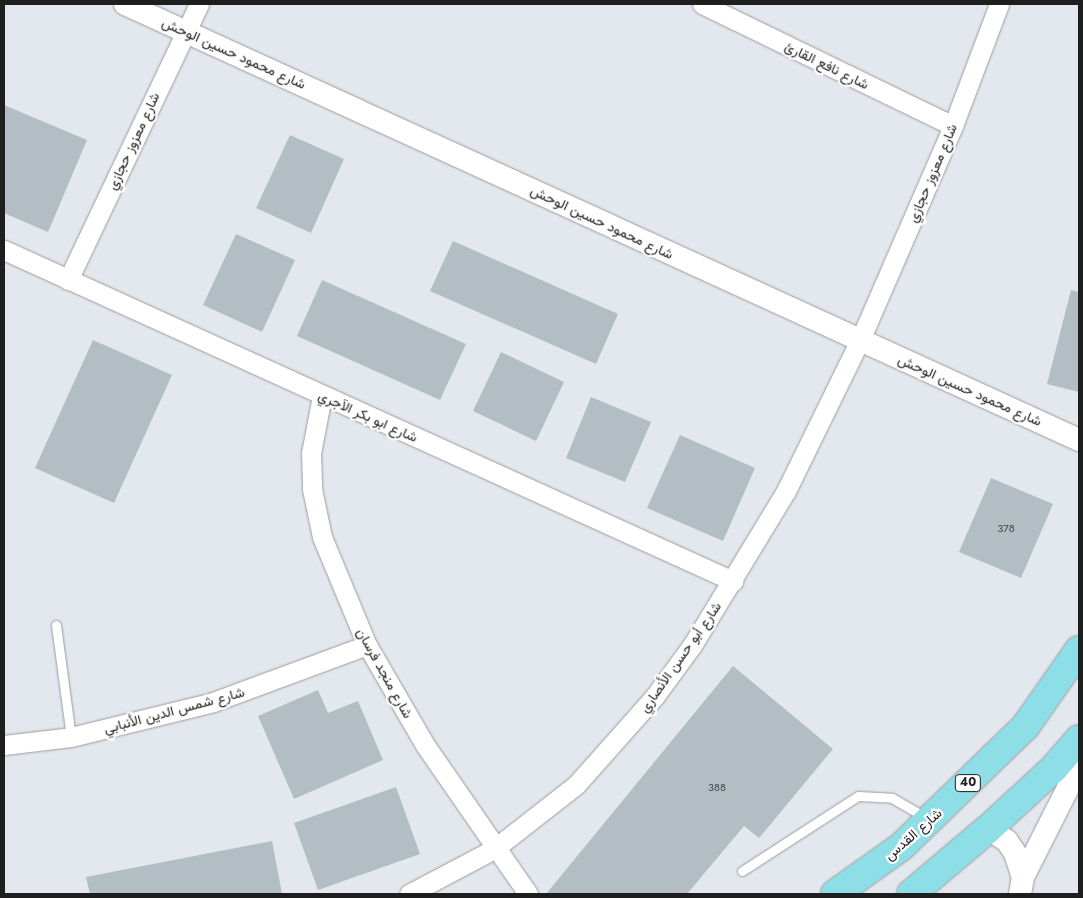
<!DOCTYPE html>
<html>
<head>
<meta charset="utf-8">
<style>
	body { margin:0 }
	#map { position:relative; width:1083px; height:898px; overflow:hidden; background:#e3e8ef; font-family:Jost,Vazirmatn,sans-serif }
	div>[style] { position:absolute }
	.building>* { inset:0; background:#b2bec4 }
	.roads { filter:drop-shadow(0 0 1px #9b9b9b) drop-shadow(0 0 1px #9b9b9b) }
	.service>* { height:9px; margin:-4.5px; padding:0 4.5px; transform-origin:4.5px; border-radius:4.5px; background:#fff }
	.minor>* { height:19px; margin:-9.5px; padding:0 9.5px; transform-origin:9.5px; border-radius:9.5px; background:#fff }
	.tertiary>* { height:22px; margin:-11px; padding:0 11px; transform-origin:11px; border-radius:11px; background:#fff }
	.trunk>* { height:28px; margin:-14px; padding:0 14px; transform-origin:14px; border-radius:14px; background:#8edee7 }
	span { translate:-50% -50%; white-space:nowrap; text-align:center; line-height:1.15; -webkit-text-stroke:4.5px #fff; paint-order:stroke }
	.number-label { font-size:11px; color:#434648 }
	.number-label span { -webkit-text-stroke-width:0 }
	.shield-label span { padding:1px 4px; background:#fff; border:1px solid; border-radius:4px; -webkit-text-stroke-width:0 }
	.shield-label { font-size:12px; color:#1e1e1e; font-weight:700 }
	.street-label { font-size:14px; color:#1e1e1e }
	.frame { position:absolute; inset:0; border:5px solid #1e1e1e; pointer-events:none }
</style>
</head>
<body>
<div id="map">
	<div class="building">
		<div style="clip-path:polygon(4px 105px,87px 140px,48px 232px,4px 213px)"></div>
		<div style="clip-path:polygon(290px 135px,344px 159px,311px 233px,256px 208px)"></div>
		<div style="clip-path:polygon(236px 234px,295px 260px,262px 332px,203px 305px)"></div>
		<div style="clip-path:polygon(453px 241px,618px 314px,596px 364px,430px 291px)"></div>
		<div style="clip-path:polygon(322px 280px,466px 344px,440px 400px,297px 336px)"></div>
		<div style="clip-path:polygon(1071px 290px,1079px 292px,1079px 392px,1047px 384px)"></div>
		<div style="clip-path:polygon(93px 340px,172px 375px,114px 503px,35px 468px)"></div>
		<div style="clip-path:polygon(501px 352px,564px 382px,536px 441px,473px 411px)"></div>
		<div style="clip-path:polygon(591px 397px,651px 422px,625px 482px,566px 458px)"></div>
		<div style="clip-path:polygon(680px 435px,755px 468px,723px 541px,647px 508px)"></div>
		<div style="clip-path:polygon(991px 478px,1053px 504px,1021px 578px,959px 552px)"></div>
		<div style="clip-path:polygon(733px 666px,833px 749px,759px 838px,744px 826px,687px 894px,546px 894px)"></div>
		<div style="clip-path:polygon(318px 690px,328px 713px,358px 701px,383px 760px,294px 799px,258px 716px)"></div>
		<div style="clip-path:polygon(396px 787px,420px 854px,318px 890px,294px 823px)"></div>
		<div style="clip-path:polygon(272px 841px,282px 894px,90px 894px,86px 877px)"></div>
	</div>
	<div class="roads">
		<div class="service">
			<div style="left:56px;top:625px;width:113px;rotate:82.4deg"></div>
			<div style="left:742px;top:871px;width:138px;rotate:-32.9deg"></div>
			<div style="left:858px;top:796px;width:34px;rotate:3deg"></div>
			<div style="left:892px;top:798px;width:39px;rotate:30deg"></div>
		</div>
		<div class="minor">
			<div style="left:702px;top:4px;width:279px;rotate:25.9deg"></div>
			<div style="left:4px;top:250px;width:801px;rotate:24.42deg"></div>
			<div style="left:68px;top:280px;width:306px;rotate:-64.6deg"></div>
			<div style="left:322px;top:396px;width:58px;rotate:100.9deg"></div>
			<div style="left:311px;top:453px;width:36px;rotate:88deg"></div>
			<div style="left:312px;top:489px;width:49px;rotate:78.2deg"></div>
			<div style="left:322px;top:537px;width:117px;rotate:67.4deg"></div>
			<div style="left:367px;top:645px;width:116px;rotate:59.9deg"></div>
			<div style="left:425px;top:745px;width:181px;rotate:55.3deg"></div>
			<div style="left:4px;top:745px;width:67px;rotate:-6.8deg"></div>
			<div style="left:71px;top:737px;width:146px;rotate:-13.8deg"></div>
			<div style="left:213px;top:702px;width:164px;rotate:-20.3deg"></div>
			<div style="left:409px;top:894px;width:96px;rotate:-27.9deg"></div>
			<div style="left:494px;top:849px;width:104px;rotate:-38deg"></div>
			<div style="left:576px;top:785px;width:119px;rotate:-48.4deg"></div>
			<div style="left:655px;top:696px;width:64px;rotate:-53.8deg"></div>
			<div style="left:693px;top:644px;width:179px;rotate:-58.7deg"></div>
			<div style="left:786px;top:491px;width:168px;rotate:-63.9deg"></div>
			<div style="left:860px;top:340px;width:233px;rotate:-66.5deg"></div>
			<div style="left:953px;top:126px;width:130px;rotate:-69.3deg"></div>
		</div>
		<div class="tertiary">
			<div style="left:125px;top:4px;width:1049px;rotate:24.56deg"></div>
			<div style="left:988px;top:829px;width:22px;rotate:32deg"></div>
			<div style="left:1007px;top:841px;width:14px;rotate:56deg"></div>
			<div style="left:1015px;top:853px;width:25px;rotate:72deg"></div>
			<div style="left:1020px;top:894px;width:17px;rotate:-80deg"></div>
			<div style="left:1023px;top:877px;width:124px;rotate:-63.2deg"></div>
		</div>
		<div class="trunk">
			<div style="left:835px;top:894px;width:82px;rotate:-35.6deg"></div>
			<div style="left:902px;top:846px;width:171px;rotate:-44.1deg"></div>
			<div style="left:1025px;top:727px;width:94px;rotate:-55deg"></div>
			<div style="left:911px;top:894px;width:101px;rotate:-40.2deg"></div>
			<div style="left:988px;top:829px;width:90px;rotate:-42.7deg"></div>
			<div style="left:1054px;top:768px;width:38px;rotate:-49deg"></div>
		</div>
	</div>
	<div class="number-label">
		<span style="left:1006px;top:528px">378</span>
		<span style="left:717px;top:787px">388</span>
	</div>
	<div class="shield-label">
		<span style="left:968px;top:783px">40</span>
	</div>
	<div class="street-label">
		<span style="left:234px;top:53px;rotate:24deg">شارع محمود حسين الوحش</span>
		<span style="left:827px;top:65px;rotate:26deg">شارع نافع القارئ</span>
		<span style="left:133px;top:141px;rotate:-65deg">شارع معزوز حجازي</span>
		<span style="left:932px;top:173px;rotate:-67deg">شارع معزوز حجازي</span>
		<span style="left:602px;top:222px;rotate:25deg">شارع محمود حسين الوحش</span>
		<span style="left:970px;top:390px;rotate:24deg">شارع محمود حسين الوحش</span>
		<span style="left:368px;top:416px;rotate:24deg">شارع ابو بكر الآجري</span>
		<span style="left:680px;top:657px;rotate:-55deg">شارع أبو حسن الأنصاري</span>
		<span style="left:385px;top:673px;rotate:61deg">شارع منجد فرسان</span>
		<span style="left:174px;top:710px;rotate:-15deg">شارع شمس الدين الأنبابي</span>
		<span style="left:913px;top:834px;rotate:-41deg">شارع القدس</span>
	</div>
	<div class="frame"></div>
</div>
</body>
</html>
